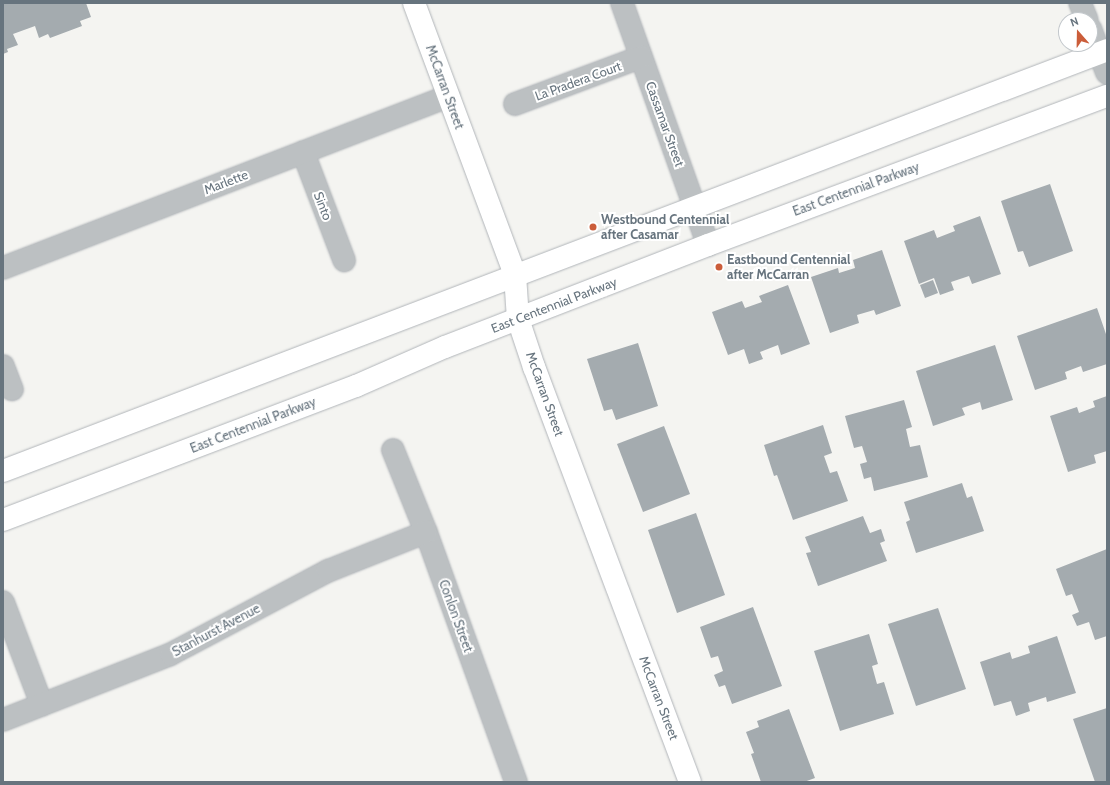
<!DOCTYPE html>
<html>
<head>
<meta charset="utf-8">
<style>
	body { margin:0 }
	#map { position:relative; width:1110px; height:785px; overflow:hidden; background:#f4f4f1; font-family:Cabin,sans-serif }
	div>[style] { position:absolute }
	.building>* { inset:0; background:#a4abaf }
	.roads { filter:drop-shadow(0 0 1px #b1b5b9) drop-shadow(0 0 1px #b1b5b9) }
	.street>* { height:22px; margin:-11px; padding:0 11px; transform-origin:11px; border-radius:11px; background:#bcc0c2 }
	.secondary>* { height:22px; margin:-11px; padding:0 11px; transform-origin:11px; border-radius:11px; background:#fff }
	.dots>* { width:11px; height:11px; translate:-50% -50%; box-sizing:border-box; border:2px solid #fff; border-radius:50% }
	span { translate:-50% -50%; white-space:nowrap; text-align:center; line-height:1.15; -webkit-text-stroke:4px #fff; paint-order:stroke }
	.street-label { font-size:13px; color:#67747e }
	.poi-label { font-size:13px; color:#67747e; font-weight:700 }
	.left { translate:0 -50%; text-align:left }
	.frame { position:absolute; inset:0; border:4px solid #67747e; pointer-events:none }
	.north { position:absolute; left:1058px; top:12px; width:40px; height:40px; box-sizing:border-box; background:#fff; border:1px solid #c2c7cb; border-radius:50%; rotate:340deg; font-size:11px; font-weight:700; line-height:16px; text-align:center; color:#67747e }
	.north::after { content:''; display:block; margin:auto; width:14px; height:18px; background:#cb5d3a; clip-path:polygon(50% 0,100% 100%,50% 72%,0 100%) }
</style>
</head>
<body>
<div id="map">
	<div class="building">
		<div style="clip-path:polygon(3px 3px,86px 3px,91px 17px,80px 21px,82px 26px,50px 38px,48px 34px,39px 38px,35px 26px,13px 34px,18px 45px,7px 49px,8px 52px,3px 54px)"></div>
		<div style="clip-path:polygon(1050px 184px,1073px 251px,1029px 267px,1023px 251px,1018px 252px,1001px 201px)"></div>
		<div style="clip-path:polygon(980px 216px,1001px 274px,972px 284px,969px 276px,951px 282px,954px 290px,940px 295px,934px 278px,919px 284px,904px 241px,934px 230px,937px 238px,955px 231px,953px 226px)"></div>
		<div style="clip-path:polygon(882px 250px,901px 306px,876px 315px,874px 310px,857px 315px,859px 323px,830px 333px,811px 277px,838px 268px,839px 273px,855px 268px,853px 260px)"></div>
		<div style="clip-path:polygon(933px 280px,938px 293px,925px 298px,920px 285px)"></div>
		<div style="clip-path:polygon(788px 285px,810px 344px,781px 355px,778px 345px,760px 352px,763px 359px,749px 364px,744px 349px,728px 355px,712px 312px,742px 301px,745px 308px,762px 302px,759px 296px)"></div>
		<div style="clip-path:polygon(1097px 308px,1107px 337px,1107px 364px,1083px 372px,1081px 366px,1065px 372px,1067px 379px,1035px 390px,1017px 336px)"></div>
		<div style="clip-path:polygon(638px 343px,658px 406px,616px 420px,612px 409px,604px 411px,587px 359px)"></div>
		<div style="clip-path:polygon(995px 345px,1013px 400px,982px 410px,980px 402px,962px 408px,965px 415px,933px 426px,916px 371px)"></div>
		<div style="clip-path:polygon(1107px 396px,1107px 451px,1094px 455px,1096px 463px,1068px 472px,1050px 416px,1077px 407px,1079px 413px,1095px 407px,1093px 401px)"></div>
		<div style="clip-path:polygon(904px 400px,912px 427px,906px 429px,910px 447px,920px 445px,928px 477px,874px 491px,871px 477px,864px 479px,860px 464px,867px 462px,862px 446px,854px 448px,845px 416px)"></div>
		<div style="clip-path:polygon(823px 425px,832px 453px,824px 456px,830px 473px,837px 471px,848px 501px,793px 520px,777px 475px,774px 476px,764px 445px)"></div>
		<div style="clip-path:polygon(664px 426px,690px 494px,643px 512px,617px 444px)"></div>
		<div style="clip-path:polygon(962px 483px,967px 498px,972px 496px,984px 531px,916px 553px,906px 522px,910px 520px,904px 502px)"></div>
		<div style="clip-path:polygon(696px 513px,725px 595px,677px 613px,648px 530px)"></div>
		<div style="clip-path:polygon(863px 516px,870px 533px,881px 529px,885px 541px,880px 543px,887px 561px,818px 586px,806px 553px,811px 552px,805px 537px)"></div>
		<div style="clip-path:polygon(1107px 549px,1107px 636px,1095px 640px,1089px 622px,1077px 626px,1072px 615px,1079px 612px,1072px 594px,1066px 596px,1056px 569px)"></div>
		<div style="clip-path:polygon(753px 607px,782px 686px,732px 704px,725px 685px,719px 687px,714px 675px,723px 671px,718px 656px,711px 658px,700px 627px)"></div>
		<div style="clip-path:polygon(938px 608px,966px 689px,916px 706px,888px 624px)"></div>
		<div style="clip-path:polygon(869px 634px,878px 664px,872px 666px,877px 684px,884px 682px,894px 714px,840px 731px,814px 651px)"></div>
		<div style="clip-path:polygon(1057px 636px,1076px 693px,1047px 702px,1046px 697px,1028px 703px,1030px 711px,1016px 716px,1011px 701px,994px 706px,980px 662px,1010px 652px,1012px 659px,1030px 653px,1028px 646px)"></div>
		<div style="clip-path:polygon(1107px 708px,1107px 782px,1095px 782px,1073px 719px)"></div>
		<div style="clip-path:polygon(789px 709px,815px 778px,804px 782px,761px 782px,751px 754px,754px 753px,746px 732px,759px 727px,757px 721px)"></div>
	</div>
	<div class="roads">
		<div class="street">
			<div style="left:622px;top:3px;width:257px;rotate:70.4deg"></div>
			<div style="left:1080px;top:3px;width:18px;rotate:68deg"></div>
			<div style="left:1090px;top:28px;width:48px;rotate:69.3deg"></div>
			<div style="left:515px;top:104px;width:134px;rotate:-20.5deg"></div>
			<div style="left:303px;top:152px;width:116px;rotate:69.2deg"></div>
			<div style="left:3px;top:268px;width:478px;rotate:-21.1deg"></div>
			<div style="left:3px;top:366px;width:25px;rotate:69deg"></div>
			<div style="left:393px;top:450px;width:88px;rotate:68.1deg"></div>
			<div style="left:426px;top:532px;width:266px;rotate:70.2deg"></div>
			<div style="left:3px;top:602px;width:110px;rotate:69.3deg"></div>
			<div style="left:3px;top:720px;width:180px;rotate:-21.4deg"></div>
			<div style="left:171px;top:654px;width:178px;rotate:-27.9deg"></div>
			<div style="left:328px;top:571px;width:105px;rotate:-21.7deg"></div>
		</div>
		<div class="secondary">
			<div style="left:414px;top:3px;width:290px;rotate:69.6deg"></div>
			<div style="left:515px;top:275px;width:44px;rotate:86.1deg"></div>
			<div style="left:518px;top:319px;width:51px;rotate:71.6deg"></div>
			<div style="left:534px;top:367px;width:443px;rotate:69.4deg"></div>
			<div style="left:3px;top:471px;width:1182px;rotate:-20.87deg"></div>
			<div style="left:3px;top:520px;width:378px;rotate:-20.8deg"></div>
			<div style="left:356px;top:386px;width:97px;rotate:-23.7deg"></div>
			<div style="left:445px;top:347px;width:282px;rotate:-21.2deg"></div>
			<div style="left:708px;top:245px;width:426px;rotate:-20.5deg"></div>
		</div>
	</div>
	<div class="dots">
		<div style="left:593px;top:227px;background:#cb5d3a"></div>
		<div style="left:719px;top:267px;background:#cb5d3a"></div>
	</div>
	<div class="street-label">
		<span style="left:578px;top:81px;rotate:-20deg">La Pradera Court</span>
		<span style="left:445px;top:87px;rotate:70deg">McCarran Street</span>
		<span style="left:665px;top:124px;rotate:70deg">Cassamar Street</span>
		<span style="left:226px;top:182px;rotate:-21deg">Marlette</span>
		<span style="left:856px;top:189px;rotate:-20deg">East Centennial Parkway</span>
		<span style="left:323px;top:206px;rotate:69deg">Sinto</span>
		<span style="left:554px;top:305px;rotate:-21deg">East Centennial Parkway</span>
		<span style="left:545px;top:394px;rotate:70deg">McCarran Street</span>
		<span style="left:253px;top:425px;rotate:-21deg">East Centennial Parkway</span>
		<span style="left:456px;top:616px;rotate:70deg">Conlon Street</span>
		<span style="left:216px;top:630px;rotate:-28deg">Stanhurst Avenue</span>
		<span style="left:659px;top:698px;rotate:69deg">McCarran Street</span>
	</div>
	<div class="poi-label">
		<span class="left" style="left:601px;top:227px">Westbound Centennial<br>after Casamar</span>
		<span class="left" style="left:727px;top:267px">Eastbound Centennial<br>after McCarran</span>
	</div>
	<div class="frame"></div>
	<div class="north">N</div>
</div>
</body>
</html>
